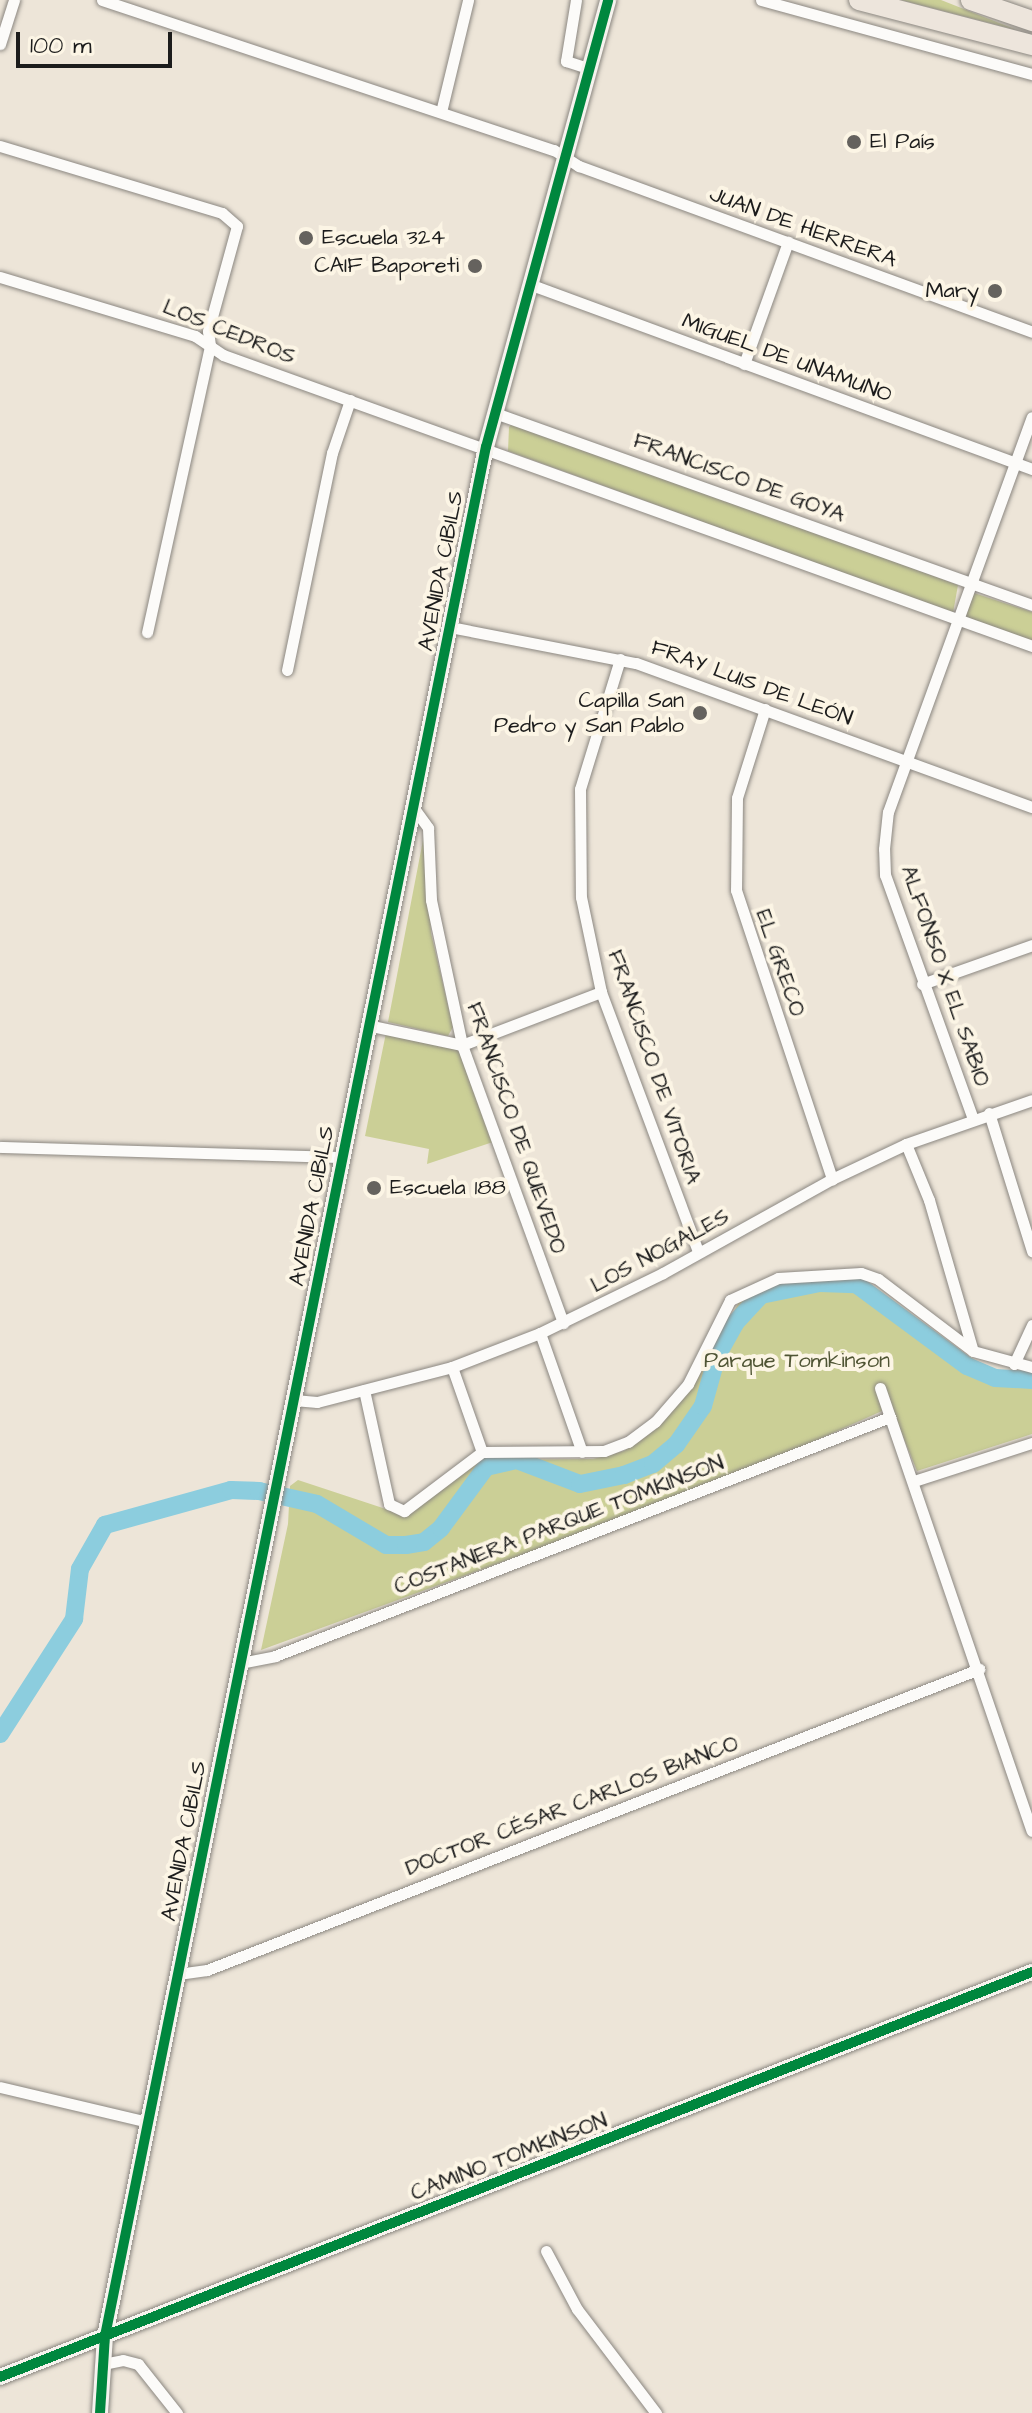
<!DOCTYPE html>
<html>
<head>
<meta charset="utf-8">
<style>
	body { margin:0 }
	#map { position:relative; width:1032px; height:2413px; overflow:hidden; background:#ede5d8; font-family:"Architects Daughter",sans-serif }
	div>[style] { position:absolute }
	.green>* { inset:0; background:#cbcf96 }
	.river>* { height:18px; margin:-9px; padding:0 9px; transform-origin:9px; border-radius:9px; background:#8ccdde }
	.roads { filter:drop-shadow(0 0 2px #8b8781) drop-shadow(0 0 2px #8b8781) }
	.street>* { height:11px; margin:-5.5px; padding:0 5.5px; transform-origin:5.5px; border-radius:5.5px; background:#fcfbf9 }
	.secondary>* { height:16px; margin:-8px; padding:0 8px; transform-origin:8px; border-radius:8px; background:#f6f3ee }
	.highway>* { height:20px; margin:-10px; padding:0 10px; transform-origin:10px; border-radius:10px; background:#ede5dc }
	.cycleway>* { height:10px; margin:-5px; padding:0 5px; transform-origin:5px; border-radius:5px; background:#00873e }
	.dots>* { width:22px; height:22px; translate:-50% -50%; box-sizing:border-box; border:4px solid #fcf5e5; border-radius:50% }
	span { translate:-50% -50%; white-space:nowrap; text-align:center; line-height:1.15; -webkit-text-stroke:8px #fcf5e5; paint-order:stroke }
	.poi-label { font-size:22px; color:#1c1c1c }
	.left { translate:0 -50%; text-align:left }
	.right { translate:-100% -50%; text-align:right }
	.street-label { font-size:22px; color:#1c1c1c }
	.park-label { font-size:22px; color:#4f5434 }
	.scale { position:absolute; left:16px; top:32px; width:156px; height:36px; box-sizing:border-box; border:4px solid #1c1c1c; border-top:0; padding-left:10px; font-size:24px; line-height:28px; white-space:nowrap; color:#1c1c1c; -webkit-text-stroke:6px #fcf5e5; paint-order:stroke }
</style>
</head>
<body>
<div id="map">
	<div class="green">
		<div style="clip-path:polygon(901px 0,941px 0,1017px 30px)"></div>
		<div style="clip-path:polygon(514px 422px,958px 585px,953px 613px,508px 451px,509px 427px)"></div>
		<div style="clip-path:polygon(974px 593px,1032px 612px,1032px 645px,965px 617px)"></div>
		<div style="clip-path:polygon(424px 835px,431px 933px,453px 1027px,448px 1036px,388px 1022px)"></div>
		<div style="clip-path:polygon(386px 1033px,459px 1050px,493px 1142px,427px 1164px,429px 1149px,365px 1136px)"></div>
		<div style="clip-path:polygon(862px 1278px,946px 1344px,1000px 1374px,1032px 1376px,1032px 1434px,917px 1471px,891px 1407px,732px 1478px,261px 1650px,288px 1524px,290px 1486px,298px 1480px,407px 1516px,482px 1460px,593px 1459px,624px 1451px,656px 1429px,692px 1389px,740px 1300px,781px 1281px)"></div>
	</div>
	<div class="river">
		<div style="left:0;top:1734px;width:137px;rotate:-57.2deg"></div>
		<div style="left:74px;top:1619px;width:50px;rotate:-83.2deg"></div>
		<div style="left:80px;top:1569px;width:51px;rotate:-60.4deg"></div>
		<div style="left:105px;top:1525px;width:131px;rotate:-15.5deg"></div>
		<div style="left:231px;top:1490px;width:28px;rotate:2deg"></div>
		<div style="left:259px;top:1491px;width:59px;rotate:12.6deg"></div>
		<div style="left:317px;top:1504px;width:80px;rotate:30.7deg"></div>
		<div style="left:386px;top:1545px;width:20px"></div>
		<div style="left:406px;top:1545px;width:18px;rotate:-9deg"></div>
		<div style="left:424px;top:1542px;width:22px;rotate:-39deg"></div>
		<div style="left:441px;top:1528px;width:76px;rotate:-53.6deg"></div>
		<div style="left:486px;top:1467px;width:32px;rotate:-13deg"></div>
		<div style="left:517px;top:1460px;width:67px;rotate:20.9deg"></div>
		<div style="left:580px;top:1484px;width:45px;rotate:-11.6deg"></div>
		<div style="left:624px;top:1475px;width:31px;rotate:-21deg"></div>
		<div style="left:653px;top:1464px;width:30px;rotate:-40deg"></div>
		<div style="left:676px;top:1445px;width:47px;rotate:-55.3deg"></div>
		<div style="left:703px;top:1406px;width:52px;rotate:-74.4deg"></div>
		<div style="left:717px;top:1356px;width:38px;rotate:-61deg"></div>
		<div style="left:735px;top:1323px;width:38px;rotate:-47deg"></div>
		<div style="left:761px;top:1295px;width:60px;rotate:-11.5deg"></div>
		<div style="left:820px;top:1283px;width:36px;rotate:2deg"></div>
		<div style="left:856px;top:1284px;width:138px;rotate:36.5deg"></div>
		<div style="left:967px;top:1366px;width:30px;rotate:23deg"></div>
		<div style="left:995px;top:1378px;width:37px;rotate:3deg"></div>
	</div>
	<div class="roads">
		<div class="street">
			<div style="left:102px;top:0;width:476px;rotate:18.4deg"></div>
			<div style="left:554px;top:150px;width:30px;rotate:33deg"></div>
			<div style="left:579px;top:166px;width:482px;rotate:20.1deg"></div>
			<div style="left:576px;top:0;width:62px;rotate:99.3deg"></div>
			<div style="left:566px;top:61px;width:22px;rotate:18deg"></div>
			<div style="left:761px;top:0;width:281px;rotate:15.3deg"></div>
			<div style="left:0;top:44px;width:46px;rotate:-72.3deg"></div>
			<div style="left:441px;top:112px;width:115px;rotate:-76.4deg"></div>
			<div style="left:0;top:146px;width:232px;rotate:16.8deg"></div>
			<div style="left:222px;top:213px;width:20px;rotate:41deg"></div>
			<div style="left:237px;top:226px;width:109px;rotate:105.4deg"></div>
			<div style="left:208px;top:331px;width:15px;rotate:82deg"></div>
			<div style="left:210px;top:346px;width:293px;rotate:102.4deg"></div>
			<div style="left:0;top:277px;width:204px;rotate:16.8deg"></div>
			<div style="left:195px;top:336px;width:34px;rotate:34deg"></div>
			<div style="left:223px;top:355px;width:860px;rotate:19.78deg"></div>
			<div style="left:529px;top:284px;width:536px;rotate:20.19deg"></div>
			<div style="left:744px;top:364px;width:130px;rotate:-70.2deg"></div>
			<div style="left:495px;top:413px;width:570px;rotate:19.67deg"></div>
			<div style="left:450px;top:627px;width:189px;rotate:11deg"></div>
			<div style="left:636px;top:663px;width:421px;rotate:20deg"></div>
			<div style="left:620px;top:659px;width:136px;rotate:107.1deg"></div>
			<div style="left:580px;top:789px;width:108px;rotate:89.5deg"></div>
			<div style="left:581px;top:897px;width:97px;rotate:78.1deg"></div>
			<div style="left:601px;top:992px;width:278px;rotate:69.5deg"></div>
			<div style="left:287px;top:670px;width:222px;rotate:-78.3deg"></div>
			<div style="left:332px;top:453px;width:56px;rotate:-71.2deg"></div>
			<div style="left:765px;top:709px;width:93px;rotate:107.5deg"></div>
			<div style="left:737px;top:798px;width:92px;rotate:90.6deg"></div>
			<div style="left:736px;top:890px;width:305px;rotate:71.6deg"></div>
			<div style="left:413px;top:807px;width:26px;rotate:54deg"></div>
			<div style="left:428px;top:828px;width:72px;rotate:87.6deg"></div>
			<div style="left:431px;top:900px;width:148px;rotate:77.9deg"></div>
			<div style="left:462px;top:1045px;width:296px;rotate:70deg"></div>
			<div style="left:922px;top:984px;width:117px;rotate:-19.5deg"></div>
			<div style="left:367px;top:1025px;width:97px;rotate:11.9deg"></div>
			<div style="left:462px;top:1045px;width:149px;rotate:-20.9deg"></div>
			<div style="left:989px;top:1113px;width:145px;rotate:72.7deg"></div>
			<div style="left:973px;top:1119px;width:259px;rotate:-109.8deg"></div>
			<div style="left:885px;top:875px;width:26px;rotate:-92deg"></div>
			<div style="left:884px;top:849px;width:37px;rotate:-84deg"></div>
			<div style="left:888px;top:812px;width:420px;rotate:-70deg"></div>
			<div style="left:906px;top:1144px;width:61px;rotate:67.7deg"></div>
			<div style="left:929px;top:1200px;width:157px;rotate:73.8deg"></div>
			<div style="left:0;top:1147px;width:342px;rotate:1.7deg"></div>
			<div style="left:540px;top:1333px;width:126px;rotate:70.6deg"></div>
			<div style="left:1014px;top:1364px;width:43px;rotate:-65.2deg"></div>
			<div style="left:452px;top:1367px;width:90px;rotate:70.6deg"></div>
			<div style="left:880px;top:1388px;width:468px;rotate:71.1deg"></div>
			<div style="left:364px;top:1390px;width:117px;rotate:77.6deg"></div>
			<div style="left:389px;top:1504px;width:17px;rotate:25deg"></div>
			<div style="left:404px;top:1511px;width:98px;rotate:-37.1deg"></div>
			<div style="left:482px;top:1452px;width:122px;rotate:-0.5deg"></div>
			<div style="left:604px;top:1451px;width:26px;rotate:-21deg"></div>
			<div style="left:628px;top:1442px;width:34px;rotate:-37deg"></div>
			<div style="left:655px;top:1422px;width:50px;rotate:-49deg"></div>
			<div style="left:688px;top:1384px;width:94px;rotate:-63.4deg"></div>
			<div style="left:730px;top:1300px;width:53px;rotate:-24.6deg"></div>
			<div style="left:778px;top:1278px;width:83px;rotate:-3.4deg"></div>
			<div style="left:861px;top:1273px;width:18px;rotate:19deg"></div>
			<div style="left:878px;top:1279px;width:119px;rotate:37.2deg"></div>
			<div style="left:973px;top:1351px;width:61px;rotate:15.2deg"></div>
			<div style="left:294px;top:1400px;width:23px;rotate:5deg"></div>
			<div style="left:317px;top:1402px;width:139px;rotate:-14.5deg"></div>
			<div style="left:452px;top:1367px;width:94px;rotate:-21.1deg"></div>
			<div style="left:540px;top:1333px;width:137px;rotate:-26deg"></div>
			<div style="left:663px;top:1273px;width:193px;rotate:-29.1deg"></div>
			<div style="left:832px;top:1179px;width:82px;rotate:-25.3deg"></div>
			<div style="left:906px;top:1144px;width:133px;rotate:-19.2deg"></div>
			<div style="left:914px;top:1481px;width:124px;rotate:-17.9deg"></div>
			<div style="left:240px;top:1663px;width:36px;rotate:-11deg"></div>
			<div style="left:275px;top:1656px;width:660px;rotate:-21.24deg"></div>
			<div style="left:178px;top:1974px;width:29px;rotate:-8deg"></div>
			<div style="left:207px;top:1970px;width:829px;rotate:-21.3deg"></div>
			<div style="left:0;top:2087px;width:152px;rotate:13.3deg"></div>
			<div style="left:546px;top:2251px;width:66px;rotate:61.9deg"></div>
			<div style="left:577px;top:2309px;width:131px;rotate:52.8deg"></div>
			<div style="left:103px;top:2364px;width:20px;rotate:-11deg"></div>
			<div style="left:123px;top:2360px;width:16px;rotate:15deg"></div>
			<div style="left:138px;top:2364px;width:63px;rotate:51.5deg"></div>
		</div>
		<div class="secondary">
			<div style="left:0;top:2377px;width:1109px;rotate:-21.43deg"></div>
			<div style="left:100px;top:2413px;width:77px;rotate:-86.3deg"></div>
			<div style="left:105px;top:2336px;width:1927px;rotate:-78.6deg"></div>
			<div style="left:486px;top:447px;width:463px;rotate:-74.7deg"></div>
		</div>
		<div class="highway">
			<div style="left:859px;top:0;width:179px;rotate:14.6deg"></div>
			<div style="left:971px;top:0;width:65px;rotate:19deg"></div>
		</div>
	</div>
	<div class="cycleway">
		<div style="left:0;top:2377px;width:1109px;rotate:-21.43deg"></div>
		<div style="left:100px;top:2413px;width:77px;rotate:-86.3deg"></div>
		<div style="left:105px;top:2336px;width:1927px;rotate:-78.6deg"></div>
		<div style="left:486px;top:447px;width:463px;rotate:-74.7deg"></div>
	</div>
	<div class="dots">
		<div style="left:854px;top:142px;background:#65625e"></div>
		<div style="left:306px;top:238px;background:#65625e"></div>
		<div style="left:475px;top:266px;background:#65625e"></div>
		<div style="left:995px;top:291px;background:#65625e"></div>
		<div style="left:700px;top:713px;background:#65625e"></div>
		<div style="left:374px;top:1188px;background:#65625e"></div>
	</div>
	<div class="poi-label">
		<span class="left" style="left:870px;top:142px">El País</span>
		<span class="left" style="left:322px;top:238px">Escuela 324</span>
		<span class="right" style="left:459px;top:266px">CAIF Baporeti</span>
		<span class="right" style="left:979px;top:291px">Mary</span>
		<span class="right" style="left:684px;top:713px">Capilla San<br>Pedro y San Pablo</span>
		<span class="left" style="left:390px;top:1188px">Escuela 188</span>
	</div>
	<div class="street-label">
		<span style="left:803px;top:227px;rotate:20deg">JUAN DE HERRERA</span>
		<span style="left:229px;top:332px;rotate:22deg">LOS CEDROS</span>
		<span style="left:787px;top:358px;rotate:20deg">MIGUEL DE UNAMUNO</span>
		<span style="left:739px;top:478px;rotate:20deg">FRANCISCO DE GOYA</span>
		<span style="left:441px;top:571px;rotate:-79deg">AVENIDA CIBILS</span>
		<span style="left:752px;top:683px;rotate:20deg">FRAY LUIS DE LEÓN</span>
		<span style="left:780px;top:963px;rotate:71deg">EL GRECO</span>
		<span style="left:945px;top:976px;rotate:71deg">ALFONSO X EL SABIO</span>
		<span style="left:654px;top:1067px;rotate:71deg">FRANCISCO DE VITORIA</span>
		<span style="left:516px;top:1128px;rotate:71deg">FRANCISCO DE QUEVEDO</span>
		<span style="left:312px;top:1206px;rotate:-79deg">AVENIDA CIBILS</span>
		<span style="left:660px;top:1251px;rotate:-28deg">LOS NOGALES</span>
		<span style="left:559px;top:1525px;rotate:-21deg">COSTANERA PARQUE TOMKINSON</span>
		<span style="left:572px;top:1806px;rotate:-21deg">DOCTOR CÉSAR CARLOS BIANCO</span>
		<span style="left:184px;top:1841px;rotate:-79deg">AVENIDA CIBILS</span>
		<span style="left:509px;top:2157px;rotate:-21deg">CAMINO TOMKINSON</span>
	</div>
	<div class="park-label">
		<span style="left:797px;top:1361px">Parque Tomkinson</span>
	</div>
	<div class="scale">100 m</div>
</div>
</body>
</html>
